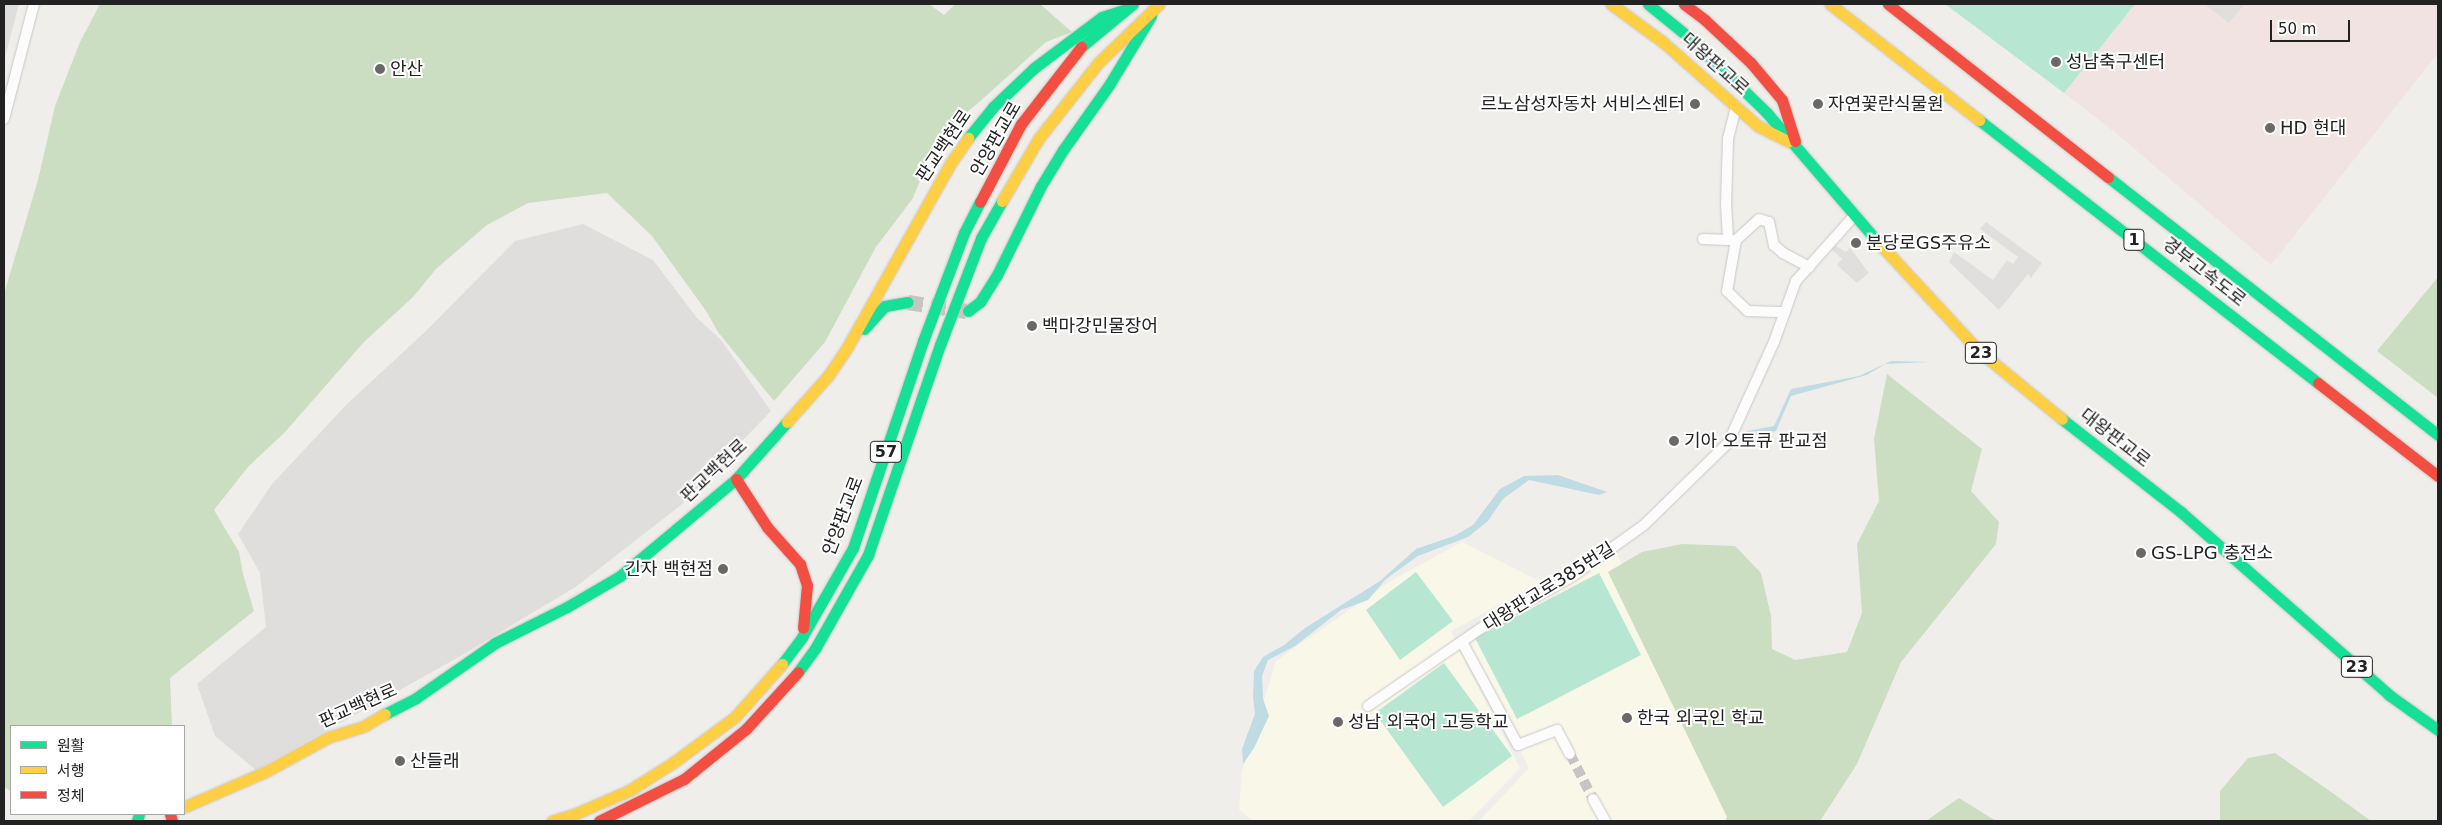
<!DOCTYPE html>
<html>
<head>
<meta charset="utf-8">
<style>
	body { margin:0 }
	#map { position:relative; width:2442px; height:825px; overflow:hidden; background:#f0eeeb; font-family:"DejaVu Sans","Noto Sans KR",sans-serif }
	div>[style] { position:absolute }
	.residential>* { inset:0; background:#dfdedc }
	.commercial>* { inset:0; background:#f1e3e1 }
	.education>* { inset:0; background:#f8f7e8 }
	.forest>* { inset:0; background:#cbdec1 }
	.pitch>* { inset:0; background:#b7e6d2 }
	.parking>* { inset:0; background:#e0dfde }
	.water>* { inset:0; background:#bfdbe3 }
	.street-tunnel>* { height:10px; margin-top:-5px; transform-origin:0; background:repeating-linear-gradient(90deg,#c7c5c3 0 10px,transparent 0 15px) }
	.secondary-tunnel>* { height:15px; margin-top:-7.5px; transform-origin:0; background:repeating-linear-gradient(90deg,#c7c5c3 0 15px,transparent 0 23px) }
	.roads { filter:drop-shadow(0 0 1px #c9c8c7) drop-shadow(0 0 1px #c9c8c7) }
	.street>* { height:10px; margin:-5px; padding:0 5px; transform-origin:5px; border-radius:5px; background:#fdfcfc }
	.fast>* { height:11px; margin:-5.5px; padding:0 5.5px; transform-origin:5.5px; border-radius:5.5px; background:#16e098 }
	.slow>* { height:11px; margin:-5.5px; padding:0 5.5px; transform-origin:5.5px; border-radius:5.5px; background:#ffcf43 }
	.jam>* { height:11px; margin:-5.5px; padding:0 5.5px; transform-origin:5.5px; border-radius:5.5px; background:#f24e42 }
	.dots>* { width:14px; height:14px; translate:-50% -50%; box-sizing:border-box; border:2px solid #fff; border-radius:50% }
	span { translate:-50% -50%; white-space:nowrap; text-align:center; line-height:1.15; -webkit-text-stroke:4px #fff; paint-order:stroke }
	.shield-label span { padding:1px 4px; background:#fff; border:1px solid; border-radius:4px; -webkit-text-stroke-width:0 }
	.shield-label { font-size:16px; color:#222; font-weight:700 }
	.poi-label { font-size:18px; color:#222 }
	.left { translate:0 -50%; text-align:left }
	.right { translate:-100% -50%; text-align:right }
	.street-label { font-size:18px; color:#222 }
	.frame { position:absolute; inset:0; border:5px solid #222; pointer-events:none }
	.legend { position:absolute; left:10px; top:725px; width:175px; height:90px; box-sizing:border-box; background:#fff; border:1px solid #a7a7a7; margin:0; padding:6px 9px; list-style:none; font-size:15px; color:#222 }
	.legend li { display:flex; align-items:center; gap:10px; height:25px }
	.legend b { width:25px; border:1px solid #a7a7a7 }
	.scale { position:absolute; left:2270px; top:20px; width:80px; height:22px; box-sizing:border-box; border:2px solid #222; border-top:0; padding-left:6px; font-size:15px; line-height:18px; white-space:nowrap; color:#222; -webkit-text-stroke:4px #fff; paint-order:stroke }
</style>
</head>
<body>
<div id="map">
	<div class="residential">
		<div style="clip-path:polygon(4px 4px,19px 4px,4px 61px)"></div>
		<div style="clip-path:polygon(583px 224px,653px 260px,697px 318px,721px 340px,771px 411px,681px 505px,577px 586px,459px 657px,256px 770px,215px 736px,197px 684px,266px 627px,260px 573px,238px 534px,272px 484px,347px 404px,426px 331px,515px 241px)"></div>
	</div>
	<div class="commercial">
		<div style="clip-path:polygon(2135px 4px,2204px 4px,2229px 23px,2245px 4px,2438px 4px,2438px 53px,2271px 265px,2116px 133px,2064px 93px)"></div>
	</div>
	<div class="education">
		<div style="clip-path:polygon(1462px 542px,1541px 582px,1451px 631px,1459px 650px,1520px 768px,1469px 821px,1252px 821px,1239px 809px,1242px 771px,1276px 661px,1392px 580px)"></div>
		<div style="clip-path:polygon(1613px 547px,1755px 821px,1479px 821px,1529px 768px,1468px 641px)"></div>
	</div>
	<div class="forest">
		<div style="clip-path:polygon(100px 4px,929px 4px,944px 15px,955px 4px,1040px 4px,1072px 32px,1046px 42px,977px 104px,938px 135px,913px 198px,876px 247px,825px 342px,774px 401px,718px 332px,706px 311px,652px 236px,607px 193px,528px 203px,487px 225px,436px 269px,413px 297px,364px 342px,285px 432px,248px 467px,214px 510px,239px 552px,243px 574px,254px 611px,170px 678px,172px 726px,11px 726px,11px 791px,4px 787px,4px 294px,38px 180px,55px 106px,80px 42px)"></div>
		<div style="clip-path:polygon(2438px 277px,2438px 398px,2377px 351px)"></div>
		<div style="clip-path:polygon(1887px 374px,1982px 449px,1971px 491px,1999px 522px,1996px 544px,1901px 662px,1857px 764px,1820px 821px,1725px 821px,1727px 817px,1608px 572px,1642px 552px,1682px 544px,1735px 546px,1761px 573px,1771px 616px,1772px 649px,1795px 660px,1847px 652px,1862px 613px,1857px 544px,1879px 501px,1874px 439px)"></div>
		<div style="clip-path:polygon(2275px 753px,2334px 794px,2371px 821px,2220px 821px,2220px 791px,2248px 758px)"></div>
		<div style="clip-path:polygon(1959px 798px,1996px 821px,1926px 821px)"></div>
	</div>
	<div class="pitch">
		<div style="clip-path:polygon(1945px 4px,2135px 4px,2064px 93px)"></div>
		<div style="clip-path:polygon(1416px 572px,1453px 621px,1400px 660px,1366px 610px)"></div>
		<div style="clip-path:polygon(1599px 573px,1641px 655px,1517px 719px,1475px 638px)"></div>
		<div style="clip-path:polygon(1444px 663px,1512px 756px,1443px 807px,1375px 713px)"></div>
	</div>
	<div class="parking">
		<div style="clip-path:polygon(2204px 4px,2245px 4px,2229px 23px)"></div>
		<div style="clip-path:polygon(1986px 222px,2042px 263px,2031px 278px,2028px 274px,1999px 310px,1949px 262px,1954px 252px,1993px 280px,2007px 260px,2013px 264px,2018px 257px,1980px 229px)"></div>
		<div style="clip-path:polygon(1836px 246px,1846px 252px,1850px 248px,1869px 273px,1857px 283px,1837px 265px,1842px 259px,1831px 249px)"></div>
	</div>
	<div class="water">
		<div style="clip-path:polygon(1891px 361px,1931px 362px,1885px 364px,1867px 375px,1791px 396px,1776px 431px,1742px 438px,1742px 435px,1747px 431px,1774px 426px,1791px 389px,1859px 376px)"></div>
		<div style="clip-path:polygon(1558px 475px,1607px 492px,1599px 495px,1529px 480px,1503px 499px,1488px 521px,1468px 537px,1418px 556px,1386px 579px,1368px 600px,1341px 610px,1295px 646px,1268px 660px,1262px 676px,1263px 699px,1269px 716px,1254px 748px,1243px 764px,1242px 749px,1255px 714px,1253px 697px,1254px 671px,1263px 657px,1284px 645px,1305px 628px,1380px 581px,1416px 549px,1454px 536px,1473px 525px,1500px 489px,1524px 476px)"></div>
	</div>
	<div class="street-tunnel">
		<div style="left:1570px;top:754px;width:51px;rotate:62.9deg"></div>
	</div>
	<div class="secondary-tunnel">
		<div style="left:908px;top:302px;width:59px;rotate:8.8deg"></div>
	</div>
	<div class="roads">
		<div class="street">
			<div style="left:4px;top:119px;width:119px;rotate:-75.4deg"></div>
			<div style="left:1703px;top:239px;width:33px;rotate:2deg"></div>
			<div style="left:1736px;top:240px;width:31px;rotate:-42deg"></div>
			<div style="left:1759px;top:219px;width:10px;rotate:17deg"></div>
			<div style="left:1769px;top:222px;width:24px;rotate:78deg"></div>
			<div style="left:1774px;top:245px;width:12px;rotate:42deg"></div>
			<div style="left:1783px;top:253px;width:30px;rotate:28deg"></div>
			<div style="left:1728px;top:240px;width:34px;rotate:-93deg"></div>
			<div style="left:1726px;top:206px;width:67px;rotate:-88.3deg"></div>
			<div style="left:1728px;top:139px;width:34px;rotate:-76deg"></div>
			<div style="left:1736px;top:240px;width:52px;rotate:100deg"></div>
			<div style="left:1727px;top:291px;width:29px;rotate:44deg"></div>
			<div style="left:1748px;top:311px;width:37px;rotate:2deg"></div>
			<div style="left:1462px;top:642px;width:117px;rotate:61.5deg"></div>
			<div style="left:1518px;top:745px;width:42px;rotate:-21deg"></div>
			<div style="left:1557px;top:730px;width:27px;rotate:62deg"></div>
			<div style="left:1368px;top:706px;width:140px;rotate:-34.5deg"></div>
			<div style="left:1483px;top:627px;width:103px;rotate:-29.5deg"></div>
			<div style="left:1573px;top:576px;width:87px;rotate:-35.7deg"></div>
			<div style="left:1644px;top:525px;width:117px;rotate:-44.3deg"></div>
			<div style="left:1728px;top:443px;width:111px;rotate:-65.5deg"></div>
			<div style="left:1774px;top:342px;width:65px;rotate:-70.2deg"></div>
			<div style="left:1796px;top:281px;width:89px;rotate:-48.2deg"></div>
			<div style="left:1593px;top:799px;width:25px;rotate:61deg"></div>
		</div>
		<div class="fast">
			<div style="left:1648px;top:4px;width:55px;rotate:39.1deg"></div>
			<div style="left:1691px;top:39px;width:106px;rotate:44.2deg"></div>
			<div style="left:1767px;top:113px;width:169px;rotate:49.3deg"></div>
			<div style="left:1081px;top:47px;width:67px;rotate:-39.6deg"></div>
			<div style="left:1979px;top:120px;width:429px;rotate:37.8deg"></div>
			<div style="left:968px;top:138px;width:40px;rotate:-51deg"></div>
			<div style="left:993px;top:107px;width:57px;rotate:-43.6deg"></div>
			<div style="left:1034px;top:68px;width:85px;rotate:-36.9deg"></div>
			<div style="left:1102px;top:17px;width:25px;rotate:-18deg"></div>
			<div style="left:2108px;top:177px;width:419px;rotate:38deg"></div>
			<div style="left:968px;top:311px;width:15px;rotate:-37deg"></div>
			<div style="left:980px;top:302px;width:32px;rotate:-58deg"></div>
			<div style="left:997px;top:275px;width:99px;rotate:-63.7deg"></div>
			<div style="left:1041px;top:186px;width:42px;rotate:-58.6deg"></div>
			<div style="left:1063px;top:150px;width:80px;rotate:-54.7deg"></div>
			<div style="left:1109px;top:85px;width:81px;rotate:-58.7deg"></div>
			<div style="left:864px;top:329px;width:31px;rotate:-48deg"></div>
			<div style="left:885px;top:306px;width:23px;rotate:-10deg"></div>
			<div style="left:2062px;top:419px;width:151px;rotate:38deg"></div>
			<div style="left:2181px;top:512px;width:277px;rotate:41.3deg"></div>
			<div style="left:2389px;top:695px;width:60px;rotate:35.5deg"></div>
			<div style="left:782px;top:664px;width:34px;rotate:-53deg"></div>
			<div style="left:802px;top:637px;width:103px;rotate:-60.2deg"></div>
			<div style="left:853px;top:548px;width:219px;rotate:-71.3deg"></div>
			<div style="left:923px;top:341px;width:116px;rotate:-69.2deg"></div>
			<div style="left:964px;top:233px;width:35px;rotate:-63deg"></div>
			<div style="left:798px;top:672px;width:31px;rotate:-54deg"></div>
			<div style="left:816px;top:647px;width:106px;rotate:-60.5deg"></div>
			<div style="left:868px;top:555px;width:222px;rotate:-71.1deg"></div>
			<div style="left:940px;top:345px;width:115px;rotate:-69deg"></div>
			<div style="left:981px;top:238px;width:43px;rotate:-60.4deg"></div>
			<div style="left:385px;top:714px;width:35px;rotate:-27deg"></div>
			<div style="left:416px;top:698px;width:96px;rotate:-34.8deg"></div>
			<div style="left:495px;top:643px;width:80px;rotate:-26.6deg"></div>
			<div style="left:567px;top:607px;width:61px;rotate:-30.3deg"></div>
			<div style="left:620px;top:576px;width:151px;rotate:-39.9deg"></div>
			<div style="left:736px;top:479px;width:76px;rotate:-48.2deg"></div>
			<div style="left:137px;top:821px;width:7px;rotate:-74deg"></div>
		</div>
		<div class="slow">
			<div style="left:1611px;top:4px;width:64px;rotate:36.2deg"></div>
			<div style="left:1663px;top:42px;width:127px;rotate:41.5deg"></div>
			<div style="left:1758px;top:126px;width:34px;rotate:27deg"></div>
			<div style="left:1830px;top:4px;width:189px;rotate:37.9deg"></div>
			<div style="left:1002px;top:201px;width:73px;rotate:-59.6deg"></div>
			<div style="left:1039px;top:138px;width:95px;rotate:-51.8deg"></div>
			<div style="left:1098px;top:63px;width:85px;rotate:-44deg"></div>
			<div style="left:1877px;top:241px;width:150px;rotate:47.2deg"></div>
			<div style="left:1979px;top:351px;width:107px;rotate:39.3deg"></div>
			<div style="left:787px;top:422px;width:62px;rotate:-48.3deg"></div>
			<div style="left:828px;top:376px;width:36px;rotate:-56deg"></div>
			<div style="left:848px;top:346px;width:209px;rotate:-60.7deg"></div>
			<div style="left:950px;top:164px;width:32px;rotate:-55deg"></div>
			<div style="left:184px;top:807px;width:88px;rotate:-23.4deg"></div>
			<div style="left:265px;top:772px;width:73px;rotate:-28.7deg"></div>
			<div style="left:329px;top:737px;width:37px;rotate:-17deg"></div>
			<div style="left:364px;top:726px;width:24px;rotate:-30deg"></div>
			<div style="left:552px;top:821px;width:24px;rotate:-17deg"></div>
			<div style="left:575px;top:814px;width:60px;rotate:-23.6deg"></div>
			<div style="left:630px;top:790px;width:52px;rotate:-32.5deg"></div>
			<div style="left:674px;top:762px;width:76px;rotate:-36.4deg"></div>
			<div style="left:735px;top:717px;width:71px;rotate:-48.4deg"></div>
		</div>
		<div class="jam">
			<div style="left:1684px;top:4px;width:26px;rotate:37deg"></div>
			<div style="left:1705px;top:20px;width:63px;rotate:43.1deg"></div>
			<div style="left:1751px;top:63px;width:48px;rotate:50deg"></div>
			<div style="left:1782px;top:100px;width:43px;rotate:72.4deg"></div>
			<div style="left:1888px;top:4px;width:280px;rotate:38.2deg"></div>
			<div style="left:980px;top:202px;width:88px;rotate:-62.3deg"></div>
			<div style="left:1021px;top:124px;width:98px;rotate:-52.1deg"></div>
			<div style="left:2318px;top:383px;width:152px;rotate:37.8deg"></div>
			<div style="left:736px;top:479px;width:57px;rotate:57.1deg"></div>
			<div style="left:767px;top:527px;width:50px;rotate:48.3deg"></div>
			<div style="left:800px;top:564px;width:22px;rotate:72deg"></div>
			<div style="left:807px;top:585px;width:43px;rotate:95.3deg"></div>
			<div style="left:170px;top:814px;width:7px;rotate:74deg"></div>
			<div style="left:599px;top:821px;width:95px;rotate:-26.3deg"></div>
			<div style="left:684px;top:779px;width:80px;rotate:-38.9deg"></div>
			<div style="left:746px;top:729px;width:77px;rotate:-47.6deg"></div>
		</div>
	</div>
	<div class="dots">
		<div style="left:2056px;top:62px;background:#6a6968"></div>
		<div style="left:380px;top:69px;background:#6a6968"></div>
		<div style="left:1695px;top:104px;background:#6a6968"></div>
		<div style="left:1818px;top:104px;background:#6a6968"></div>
		<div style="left:2270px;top:128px;background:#6a6968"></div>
		<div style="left:1856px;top:243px;background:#6a6968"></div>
		<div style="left:1032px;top:326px;background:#6a6968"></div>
		<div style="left:1674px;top:441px;background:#6a6968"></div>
		<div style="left:2141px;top:553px;background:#6a6968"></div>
		<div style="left:723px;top:569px;background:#6a6968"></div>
		<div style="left:1627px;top:718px;background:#6a6968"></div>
		<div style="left:1338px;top:722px;background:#6a6968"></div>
		<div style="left:400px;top:761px;background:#6a6968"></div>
	</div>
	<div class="shield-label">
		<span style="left:2134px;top:240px">1</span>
		<span style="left:1981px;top:353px">23</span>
		<span style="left:886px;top:452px">57</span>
		<span style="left:2357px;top:667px">23</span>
	</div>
	<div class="poi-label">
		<span class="left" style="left:2066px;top:62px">성남축구센터</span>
		<span class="left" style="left:390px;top:69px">안산</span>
		<span class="right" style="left:1685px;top:104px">르노삼성자동차 서비스센터</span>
		<span class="left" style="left:1828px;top:104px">자연꽃란식물원</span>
		<span class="left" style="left:2280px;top:128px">HD 현대</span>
		<span class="left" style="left:1866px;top:243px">분당로GS주유소</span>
		<span class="left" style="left:1042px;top:326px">백마강민물장어</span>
		<span class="left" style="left:1684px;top:441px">기아 오토큐 판교점</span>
		<span class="left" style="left:2151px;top:553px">GS-LPG 충전소</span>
		<span class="right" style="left:713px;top:569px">긴자 백현점</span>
		<span class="left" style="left:1637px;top:718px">한국 외국인 학교</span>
		<span class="left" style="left:1348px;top:722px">성남 외국어 고등학교</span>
		<span class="left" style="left:410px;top:761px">산들래</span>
	</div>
	<div class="street-label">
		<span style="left:1715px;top:64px;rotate:42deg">대왕판교로</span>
		<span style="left:996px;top:139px;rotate:-60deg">안양판교로</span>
		<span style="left:944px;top:146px;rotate:-56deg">판교백현로</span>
		<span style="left:2204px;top:272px;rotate:38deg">경부고속도로</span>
		<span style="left:2115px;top:438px;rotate:38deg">대왕판교로</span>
		<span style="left:714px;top:471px;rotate:-43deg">판교백현로</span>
		<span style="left:843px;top:516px;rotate:-69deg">안양판교로</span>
		<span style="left:1549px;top:587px;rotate:-32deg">대왕판교로385번길</span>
		<span style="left:358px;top:706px;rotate:-24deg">판교백현로</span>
	</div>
	<div class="frame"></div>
	<ul class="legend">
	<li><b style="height:6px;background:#16e098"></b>원활</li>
	<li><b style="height:6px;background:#ffcf43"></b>서행</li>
	<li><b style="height:6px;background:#f24e42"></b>정체</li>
	</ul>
	<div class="scale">50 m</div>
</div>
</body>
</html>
